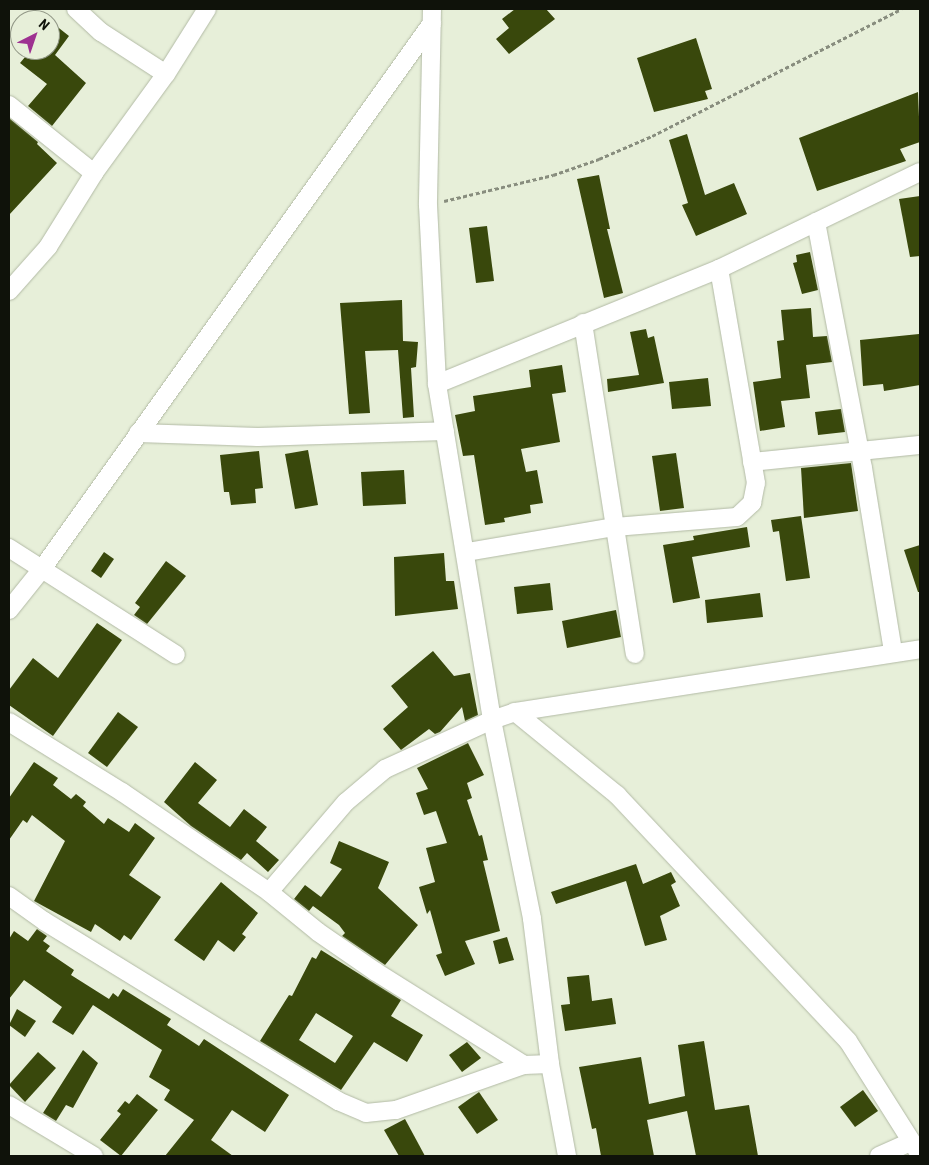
<!DOCTYPE html>
<html>
<head>
<meta charset="utf-8">
<style>
	body { margin:0 }
	#map { position:relative; width:929px; height:1165px; overflow:hidden; background:#e7efd9; font-family:"Roboto Condensed",sans-serif }
	div>[style] { position:absolute }
	.building>* { inset:0; background:#39480c }
	.path>* { height:2.5px; margin-top:-1.25px; transform-origin:0; background:repeating-linear-gradient(90deg,#888d7e 0 4px,transparent 0 6.5px) }
	.roads { filter:drop-shadow(0 0 1px #b2baa5) drop-shadow(0 0 1px #b2baa5) }
	.street>* { height:18px; margin:-9px; padding:0 9px; transform-origin:9px; border-radius:9px; background:#fff }
	span { translate:-50% -50%; white-space:nowrap; text-align:center; line-height:1.15; -webkit-text-stroke:5px #e7efd9; paint-order:stroke }
	.frame { position:absolute; inset:0; border:10px solid #0f120a; pointer-events:none }
	.north { position:absolute; left:10px; top:10px; width:50px; height:50px; box-sizing:border-box; background:#e7efd9; border:1px solid #919786; border-radius:50%; rotate:41deg; font-size:14px; font-weight:700; line-height:20px; text-align:center; color:#0f120a }
	.north::after { content:''; display:block; margin:auto; width:18px; height:22px; background:#9e3191; clip-path:polygon(50% 0,100% 100%,50% 72%,0 100%) }
</style>
</head>
<body>
<div id="map">
	<div class="building">
		<div style="clip-path:polygon(515px 9px,546px 9px,555px 19px,509px 54px,496px 39px,509px 28px,502px 19px)"></div>
		<div style="clip-path:polygon(50px 21px,69px 36px,55px 55px,86px 83px,52px 126px,28px 106px,47px 84px,20px 63px,31px 50px,50px 50px)"></div>
		<div style="clip-path:polygon(696px 38px,712px 89px,705px 91px,708px 99px,654px 112px,637px 58px)"></div>
		<div style="clip-path:polygon(918px 92px,920px 142px,900px 149px,906px 161px,817px 191px,799px 138px)"></div>
		<div style="clip-path:polygon(9px 118px,38px 142px,37px 144px,57px 163px,9px 215px)"></div>
		<div style="clip-path:polygon(687px 134px,705px 195px,734px 183px,747px 214px,696px 236px,682px 205px,688px 203px,669px 140px)"></div>
		<div style="clip-path:polygon(599px 175px,610px 229px,607px 229px,623px 293px,604px 298px,577px 179px)"></div>
		<div style="clip-path:polygon(920px 196px,920px 256px,910px 257px,899px 199px)"></div>
		<div style="clip-path:polygon(487px 226px,494px 281px,476px 283px,469px 228px)"></div>
		<div style="clip-path:polygon(810px 252px,818px 290px,802px 294px,793px 263px,797px 262px,796px 255px)"></div>
		<div style="clip-path:polygon(402px 300px,403px 341px,418px 342px,416px 367px,411px 368px,414px 417px,403px 418px,398px 350px,365px 351px,370px 413px,349px 414px,340px 303px)"></div>
		<div style="clip-path:polygon(811px 308px,813px 337px,827px 336px,832px 362px,806px 365px,810px 398px,781px 401px,785px 427px,760px 431px,753px 382px,781px 378px,777px 341px,784px 340px,781px 310px)"></div>
		<div style="clip-path:polygon(646px 329px,648px 338px,654px 336px,664px 383px,608px 392px,607px 379px,639px 375px,630px 332px)"></div>
		<div style="clip-path:polygon(919px 334px,920px 385px,884px 391px,883px 384px,863px 386px,860px 340px)"></div>
		<div style="clip-path:polygon(562px 365px,566px 392px,552px 394px,560px 442px,521px 449px,526px 472px,537px 470px,543px 503px,530px 505px,531px 513px,504px 518px,505px 522px,485px 525px,474px 455px,463px 456px,455px 415px,475px 411px,473px 396px,531px 387px,529px 370px)"></div>
		<div style="clip-path:polygon(708px 378px,711px 406px,672px 409px,669px 382px)"></div>
		<div style="clip-path:polygon(841px 409px,845px 432px,818px 435px,815px 412px)"></div>
		<div style="clip-path:polygon(308px 450px,318px 505px,295px 509px,285px 454px)"></div>
		<div style="clip-path:polygon(259px 451px,263px 488px,255px 489px,256px 503px,231px 505px,229px 492px,224px 492px,220px 455px)"></div>
		<div style="clip-path:polygon(676px 453px,684px 508px,660px 511px,652px 456px)"></div>
		<div style="clip-path:polygon(851px 463px,858px 511px,804px 518px,801px 468px)"></div>
		<div style="clip-path:polygon(404px 470px,406px 504px,363px 506px,361px 472px)"></div>
		<div style="clip-path:polygon(801px 516px,810px 578px,786px 581px,779px 531px,773px 532px,771px 520px)"></div>
		<div style="clip-path:polygon(747px 527px,750px 547px,692px 557px,700px 598px,673px 603px,663px 545px,694px 540px,693px 536px)"></div>
		<div style="clip-path:polygon(920px 545px,920px 592px,918px 592px,904px 550px)"></div>
		<div style="clip-path:polygon(104px 552px,114px 559px,101px 578px,91px 571px)"></div>
		<div style="clip-path:polygon(444px 553px,446px 581px,454px 581px,458px 609px,395px 616px,394px 557px)"></div>
		<div style="clip-path:polygon(166px 561px,186px 576px,147px 624px,134px 615px,140px 607px,135px 603px)"></div>
		<div style="clip-path:polygon(550px 583px,553px 610px,517px 614px,514px 587px)"></div>
		<div style="clip-path:polygon(760px 593px,763px 617px,707px 623px,705px 600px)"></div>
		<div style="clip-path:polygon(616px 610px,621px 637px,567px 648px,562px 621px)"></div>
		<div style="clip-path:polygon(97px 623px,122px 640px,53px 736px,9px 705px,9px 690px,33px 658px,58px 678px)"></div>
		<div style="clip-path:polygon(433px 651px,454px 676px,470px 673px,478px 715px,465px 721px,462px 707px,440px 732px,435px 734px,429px 729px,401px 750px,383px 729px,408px 707px,391px 686px)"></div>
		<div style="clip-path:polygon(118px 712px,138px 727px,107px 767px,88px 753px)"></div>
		<div style="clip-path:polygon(468px 743px,484px 775px,467px 783px,472px 798px,467px 800px,479px 836px,482px 835px,488px 860px,483px 861px,500px 931px,465px 941px,475px 964px,445px 976px,436px 955px,442px 953px,430px 910px,427px 914px,419px 887px,435px 882px,426px 848px,447px 843px,436px 811px,424px 815px,416px 793px,428px 789px,417px 768px)"></div>
		<div style="clip-path:polygon(34px 762px,58px 778px,53px 785px,71px 799px,76px 794px,86px 802px,83px 806px,104px 824px,108px 818px,129px 832px,135px 823px,155px 838px,129px 875px,161px 897px,131px 940px,124px 935px,120px 941px,95px 924px,91px 932px,34px 901px,65px 841px,32px 815px,27px 823px,23px 820px,9px 840px,9px 798px)"></div>
		<div style="clip-path:polygon(195px 762px,217px 780px,198px 803px,230px 827px,244px 809px,267px 827px,256px 841px,279px 860px,268px 872px,247px 853px,241px 860px,191px 826px,164px 802px)"></div>
		<div style="clip-path:polygon(339px 841px,389px 862px,378px 888px,418px 925px,385px 965px,342px 936px,345px 933px,339px 925px,313px 906px,309px 911px,294px 899px,305px 885px,321px 897px,342px 869px,330px 863px)"></div>
		<div style="clip-path:polygon(636px 864px,643px 884px,671px 872px,676px 882px,671px 885px,680px 906px,660px 916px,667px 940px,645px 946px,626px 881px,556px 904px,551px 892px)"></div>
		<div style="clip-path:polygon(221px 882px,258px 913px,242px 934px,246px 937px,234px 952px,218px 940px,204px 961px,174px 940px)"></div>
		<div style="clip-path:polygon(37px 929px,47px 936px,43px 941px,50px 946px,46px 951px,74px 970px,71px 975px,109px 999px,113px 993px,118px 997px,123px 989px,171px 1019px,167px 1025px,199px 1046px,204px 1039px,289px 1095px,265px 1132px,232px 1110px,211px 1140px,233px 1156px,165px 1156px,194px 1120px,164px 1100px,170px 1090px,149px 1077px,162px 1050px,93px 1005px,73px 1035px,52px 1022px,62px 1007px,24px 980px,9px 999px,9px 939px,14px 931px,28px 941px)"></div>
		<div style="clip-path:polygon(507px 937px,514px 960px,499px 964px,493px 941px)"></div>
		<div style="clip-path:polygon(evenodd,321px 950px,401px 1000px,391px 1016px,423px 1035px,407px 1062px,374px 1042px,341px 1090px,260px 1041px,289px 995px,292px 996px,312px 957px,316px 959px,321px 950px,316px 1013px,353px 1036px,335px 1063px,299px 1040px,316px 1013px)"></div>
		<div style="clip-path:polygon(589px 975px,592px 1001px,612px 998px,616px 1024px,565px 1031px,561px 1005px,570px 1004px,567px 977px)"></div>
		<div style="clip-path:polygon(17px 1009px,36px 1021px,25px 1037px,9px 1025px)"></div>
		<div style="clip-path:polygon(704px 1041px,715px 1110px,749px 1105px,758px 1156px,696px 1156px,687px 1111px,647px 1120px,654px 1156px,601px 1156px,596px 1128px,592px 1129px,579px 1067px,641px 1057px,649px 1104px,685px 1096px,678px 1045px)"></div>
		<div style="clip-path:polygon(467px 1042px,481px 1058px,462px 1072px,449px 1055px)"></div>
		<div style="clip-path:polygon(83px 1050px,98px 1063px,73px 1108px,66px 1105px,56px 1121px,43px 1113px)"></div>
		<div style="clip-path:polygon(38px 1052px,56px 1068px,25px 1102px,9px 1085px)"></div>
		<div style="clip-path:polygon(863px 1090px,878px 1111px,855px 1127px,840px 1107px)"></div>
		<div style="clip-path:polygon(479px 1092px,498px 1120px,477px 1134px,458px 1107px)"></div>
		<div style="clip-path:polygon(137px 1094px,158px 1110px,121px 1156px,100px 1140px,121px 1114px,117px 1111px,125px 1101px,129px 1104px)"></div>
		<div style="clip-path:polygon(405px 1119px,425px 1156px,399px 1156px,384px 1130px)"></div>
	</div>
	<div class="path">
		<div style="left:444px;top:201px;width:112px;rotate:-13.4deg"></div>
		<div style="left:553px;top:175px;width:49px;rotate:-19.2deg"></div>
		<div style="left:599px;top:159px;width:58px;rotate:-23.5deg"></div>
		<div style="left:652px;top:136px;width:280px;rotate:-27deg"></div>
	</div>
	<div class="roads">
		<div class="street">
			<div style="left:76px;top:9px;width:34px;rotate:43deg"></div>
			<div style="left:101px;top:32px;width:77px;rotate:32.9deg"></div>
			<div style="left:432px;top:9px;width:196px;rotate:91.2deg"></div>
			<div style="left:428px;top:205px;width:179px;rotate:87.1deg"></div>
			<div style="left:437px;top:384px;width:340px;rotate:80.7deg"></div>
			<div style="left:492px;top:720px;width:203px;rotate:78.6deg"></div>
			<div style="left:532px;top:919px;width:146px;rotate:82.9deg"></div>
			<div style="left:550px;top:1064px;width:94px;rotate:79.5deg"></div>
			<div style="left:9px;top:105px;width:109px;rotate:38.7deg"></div>
			<div style="left:816px;top:222px;width:250px;rotate:79.2deg"></div>
			<div style="left:863px;top:468px;width:186px;rotate:80.7deg"></div>
			<div style="left:9px;top:291px;width:59px;rotate:-48.4deg"></div>
			<div style="left:48px;top:247px;width:87px;rotate:-58.1deg"></div>
			<div style="left:94px;top:173px;width:122px;rotate:-54deg"></div>
			<div style="left:166px;top:74px;width:77px;rotate:-57.8deg"></div>
			<div style="left:583px;top:323px;width:335px;rotate:81.1deg"></div>
			<div style="left:437px;top:384px;width:305px;rotate:-22.2deg"></div>
			<div style="left:719px;top:269px;width:223px;rotate:-25.8deg"></div>
			<div style="left:138px;top:433px;width:120px;rotate:1.9deg"></div>
			<div style="left:258px;top:437px;width:187px;rotate:-1.8deg"></div>
			<div style="left:752px;top:462px;width:169px;rotate:-5.8deg"></div>
			<div style="left:9px;top:548px;width:198px;rotate:32.6deg"></div>
			<div style="left:467px;top:552px;width:150px;rotate:-9.6deg"></div>
			<div style="left:615px;top:527px;width:122px;rotate:-4.7deg"></div>
			<div style="left:737px;top:517px;width:21px;rotate:-43deg"></div>
			<div style="left:752px;top:503px;width:20px;rotate:-79deg"></div>
			<div style="left:756px;top:483px;width:217px;rotate:-99.8deg"></div>
			<div style="left:9px;top:610px;width:53px;rotate:-51.2deg"></div>
			<div style="left:42px;top:569px;width:671px;rotate:-54.46deg"></div>
			<div style="left:515px;top:712px;width:132px;rotate:39.1deg"></div>
			<div style="left:617px;top:795px;width:337px;rotate:46.8deg"></div>
			<div style="left:848px;top:1041px;width:135px;rotate:57.7deg"></div>
			<div style="left:9px;top:722px;width:133px;rotate:31.8deg"></div>
			<div style="left:122px;top:792px;width:178px;rotate:34.2deg"></div>
			<div style="left:269px;top:892px;width:63px;rotate:39.2deg"></div>
			<div style="left:318px;top:932px;width:70px;rotate:34.6deg"></div>
			<div style="left:376px;top:972px;width:175px;rotate:32.1deg"></div>
			<div style="left:269px;top:892px;width:118px;rotate:-49.5deg"></div>
			<div style="left:346px;top:802px;width:51px;rotate:-40.2deg"></div>
			<div style="left:385px;top:769px;width:118px;rotate:-24.6deg"></div>
			<div style="left:492px;top:720px;width:24px;rotate:-19deg"></div>
			<div style="left:515px;top:712px;width:410px;rotate:-8.8deg"></div>
			<div style="left:9px;top:896px;width:43px;rotate:35.5deg"></div>
			<div style="left:44px;top:921px;width:216px;rotate:31.6deg"></div>
			<div style="left:228px;top:1034px;width:129px;rotate:31.3deg"></div>
			<div style="left:338px;top:1101px;width:30px;rotate:23deg"></div>
			<div style="left:366px;top:1113px;width:30px;rotate:-6deg"></div>
			<div style="left:396px;top:1110px;width:136px;rotate:-19.4deg"></div>
			<div style="left:524px;top:1065px;width:26px;rotate:-2deg"></div>
			<div style="left:9px;top:1105px;width:99px;rotate:31deg"></div>
			<div style="left:879px;top:1156px;width:35px;rotate:-24deg"></div>
		</div>
	</div>
	<div class="frame"></div>
	<div class="north">N</div>
</div>
</body>
</html>
